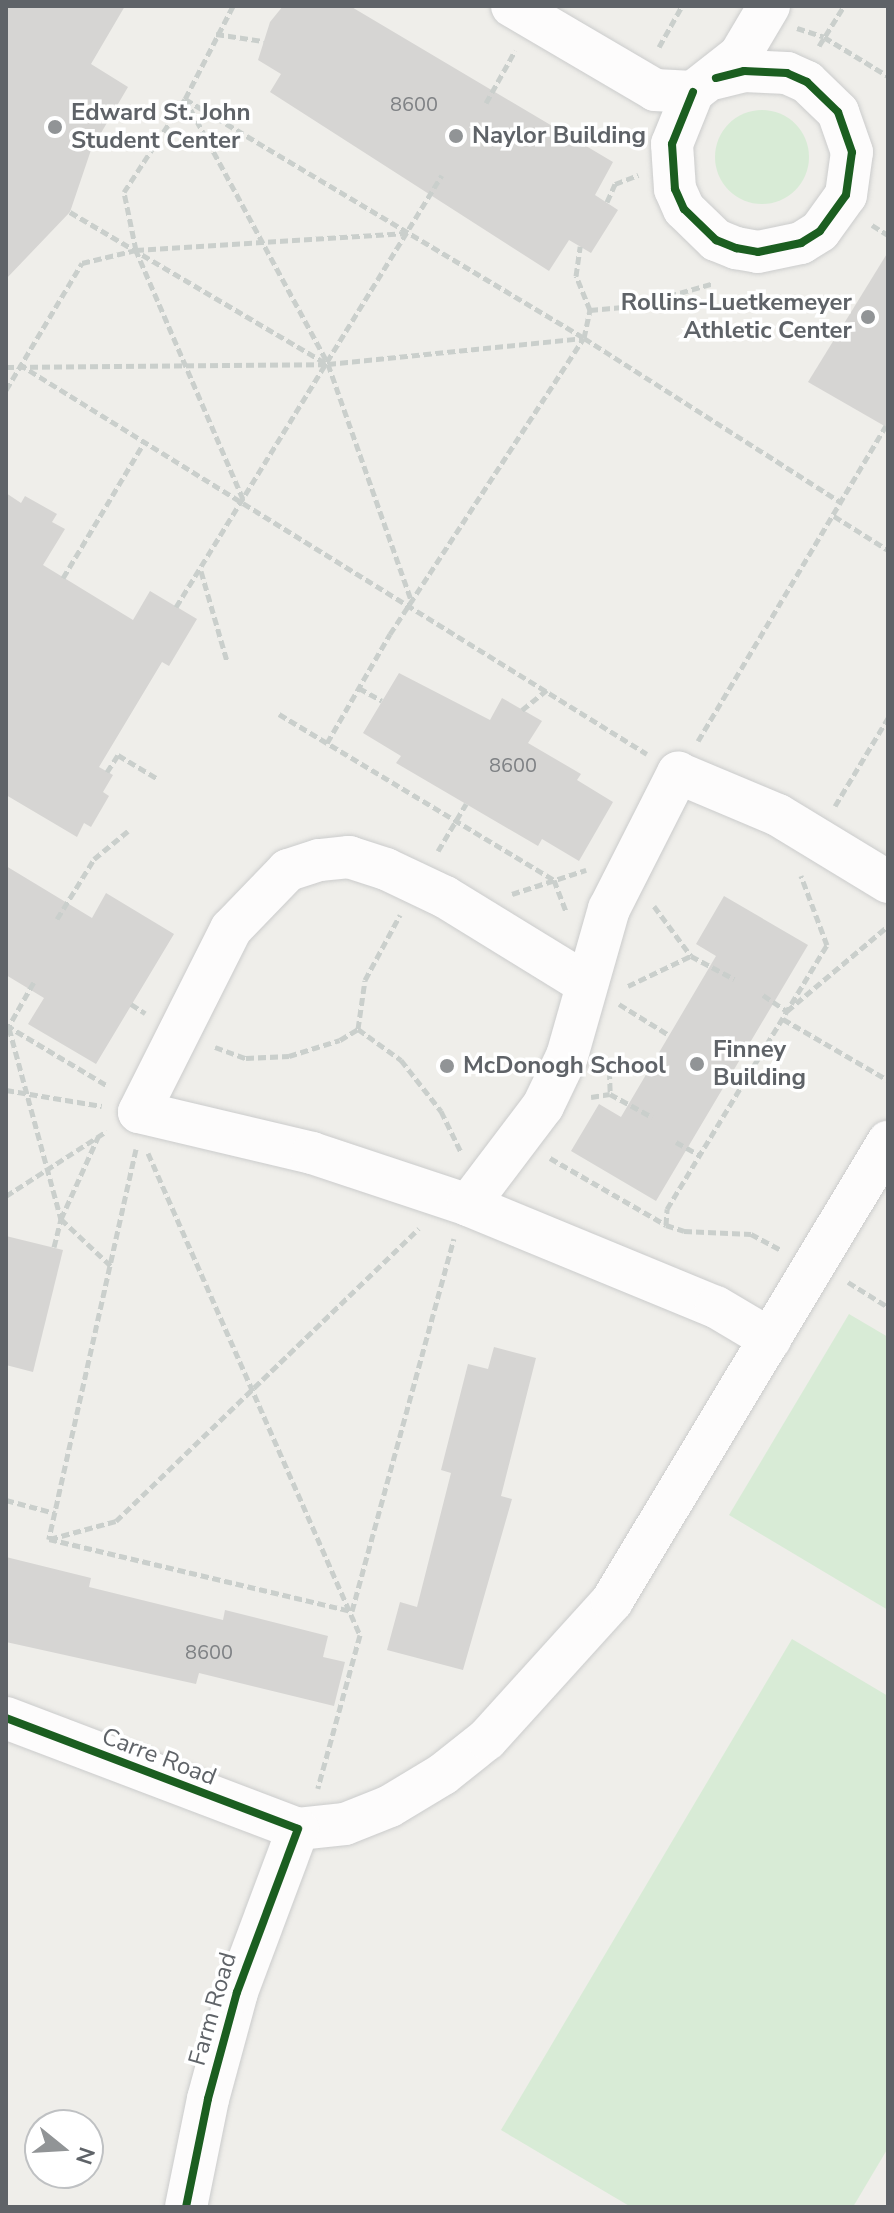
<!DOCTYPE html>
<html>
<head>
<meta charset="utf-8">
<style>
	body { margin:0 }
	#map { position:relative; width:894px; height:2213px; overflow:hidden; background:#efeeea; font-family:"Nunito Sans",sans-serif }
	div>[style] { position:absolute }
	.green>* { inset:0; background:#d8ebd6 }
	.round { border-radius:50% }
	.building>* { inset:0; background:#d6d5d3 }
	.path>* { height:5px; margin-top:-2.5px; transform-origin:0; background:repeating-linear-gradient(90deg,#cacfcc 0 8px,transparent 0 12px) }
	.roads { filter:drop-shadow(0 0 2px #cbcccc) drop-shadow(0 0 2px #cbcccc) }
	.minor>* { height:42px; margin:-21px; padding:0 21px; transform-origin:21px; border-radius:21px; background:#fdfcfc }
	.cycleway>* { height:8px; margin:-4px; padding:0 4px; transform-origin:4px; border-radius:4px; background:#1b5e20 }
	.dots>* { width:22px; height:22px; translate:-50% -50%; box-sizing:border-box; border:4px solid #fff; border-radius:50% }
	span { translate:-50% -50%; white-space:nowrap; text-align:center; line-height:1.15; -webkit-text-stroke:7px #fff; paint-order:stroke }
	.number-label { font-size:20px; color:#7e8184 }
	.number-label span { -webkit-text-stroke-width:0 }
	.poi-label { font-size:24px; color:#5f6368; font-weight:700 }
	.left { translate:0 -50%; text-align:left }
	.right { translate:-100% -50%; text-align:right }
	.street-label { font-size:24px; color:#5f6368 }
	.frame { position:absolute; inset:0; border:8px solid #5f6368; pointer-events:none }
	.north { position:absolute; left:24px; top:2109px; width:80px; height:80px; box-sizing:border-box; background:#fff; border:2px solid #bfc1c3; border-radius:50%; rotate:108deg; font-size:22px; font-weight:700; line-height:32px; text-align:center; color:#5f6368 }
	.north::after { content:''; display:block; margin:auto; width:28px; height:36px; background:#919496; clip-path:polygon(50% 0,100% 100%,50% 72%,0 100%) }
</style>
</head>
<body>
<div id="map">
	<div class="green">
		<div class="round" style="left:715px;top:110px;width:94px;height:94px"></div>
		<div style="clip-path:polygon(849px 1314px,888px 1337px,888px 1610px,729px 1515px)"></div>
		<div style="clip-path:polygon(792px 1639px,888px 1696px,888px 2148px,853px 2207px,631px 2207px,501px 2130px)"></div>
	</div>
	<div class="building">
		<div style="clip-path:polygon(6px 6px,125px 6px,91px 64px,128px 87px,91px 150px,70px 212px,6px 279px)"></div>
		<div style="clip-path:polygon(283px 6px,350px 6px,613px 162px,595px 195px,618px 210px,591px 253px,569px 240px,549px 271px,270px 92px,281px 74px,258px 60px,270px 22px)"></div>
		<div style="clip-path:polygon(888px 252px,888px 428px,808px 382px)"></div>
		<div style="clip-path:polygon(6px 493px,21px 503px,25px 496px,57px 514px,52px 522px,65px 529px,43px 565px,133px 620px,150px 591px,197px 619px,169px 666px,162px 662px,99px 767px,113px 775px,103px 792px,109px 796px,91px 827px,84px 823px,77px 837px,6px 795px)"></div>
		<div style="clip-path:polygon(399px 673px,490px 720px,502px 698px,542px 721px,528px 743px,581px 774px,577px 780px,613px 802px,579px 861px,542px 839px,538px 846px,396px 763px,401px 756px,363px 733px)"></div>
		<div style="clip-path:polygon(6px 866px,92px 918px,106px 893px,174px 934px,96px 1064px,28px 1024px,44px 998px,6px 975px)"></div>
		<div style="clip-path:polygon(724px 896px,808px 945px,656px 1201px,571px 1151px,599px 1104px,621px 1117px,716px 956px,696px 944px)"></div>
		<div style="clip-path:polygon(6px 1236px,63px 1250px,33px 1372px,6px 1365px)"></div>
		<div style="clip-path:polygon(494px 1347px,536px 1358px,501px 1496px,512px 1499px,463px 1670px,387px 1650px,400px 1602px,417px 1607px,451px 1473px,441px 1470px,468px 1364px,488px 1369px)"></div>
		<div style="clip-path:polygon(6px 1557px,91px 1578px,89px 1587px,223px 1620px,225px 1610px,328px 1636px,323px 1657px,345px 1662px,334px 1706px,199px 1673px,196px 1684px,6px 1642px)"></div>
	</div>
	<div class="path">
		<div style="left:233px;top:6px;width:105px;rotate:117.3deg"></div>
		<div style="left:185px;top:99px;width:301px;rotate:61.6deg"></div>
		<div style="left:328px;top:364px;width:253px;rotate:70.6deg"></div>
		<div style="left:797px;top:28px;width:28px;rotate:18deg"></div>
		<div style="left:824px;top:37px;width:75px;rotate:31.4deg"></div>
		<div style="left:216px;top:34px;width:48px;rotate:8.5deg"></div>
		<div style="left:819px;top:46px;width:47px;rotate:-58deg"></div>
		<div style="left:659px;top:47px;width:47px;rotate:-60.7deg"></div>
		<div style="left:486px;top:103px;width:60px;rotate:-60.9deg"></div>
		<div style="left:607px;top:202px;width:20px;rotate:-66deg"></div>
		<div style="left:615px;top:184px;width:25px;rotate:-21deg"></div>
		<div style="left:70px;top:212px;width:299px;rotate:30.6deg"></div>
		<div style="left:872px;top:225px;width:19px;rotate:32deg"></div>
		<div style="left:590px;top:310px;width:44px;rotate:-5.2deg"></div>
		<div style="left:634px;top:306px;width:83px;rotate:-16deg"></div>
		<div style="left:19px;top:364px;width:739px;rotate:31.84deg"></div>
		<div style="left:6px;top:367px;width:322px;rotate:-0.5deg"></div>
		<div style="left:328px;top:364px;width:256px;rotate:-5.8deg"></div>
		<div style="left:6px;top:390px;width:148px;rotate:-59.1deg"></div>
		<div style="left:82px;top:263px;width:56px;rotate:-13.5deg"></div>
		<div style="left:136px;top:250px;width:59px;rotate:-101.7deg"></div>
		<div style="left:124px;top:192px;width:111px;rotate:-56.7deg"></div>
		<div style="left:185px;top:99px;width:465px;rotate:30.9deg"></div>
		<div style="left:584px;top:338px;width:306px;rotate:32.6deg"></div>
		<div style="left:243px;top:499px;width:271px;rotate:-113.3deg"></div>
		<div style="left:136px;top:250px;width:272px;rotate:-3.6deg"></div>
		<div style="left:834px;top:516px;width:64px;rotate:32.2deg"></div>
		<div style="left:201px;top:571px;width:94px;rotate:73.9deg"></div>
		<div style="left:63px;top:578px;width:160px;rotate:-59.1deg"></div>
		<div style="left:176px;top:607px;width:507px;rotate:-58.38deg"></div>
		<div style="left:359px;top:688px;width:26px;rotate:29deg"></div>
		<div style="left:522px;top:710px;width:32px;rotate:-39deg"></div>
		<div style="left:279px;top:714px;width:321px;rotate:31.1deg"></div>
		<div style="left:554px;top:880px;width:34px;rotate:69deg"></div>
		<div style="left:698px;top:741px;width:367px;rotate:-59.2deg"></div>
		<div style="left:327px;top:743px;width:126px;rotate:-60deg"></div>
		<div style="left:390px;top:634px;width:354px;rotate:-56.8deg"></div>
		<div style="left:584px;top:338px;width:29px;rotate:-78deg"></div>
		<div style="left:590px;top:310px;width:37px;rotate:-112deg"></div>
		<div style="left:576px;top:276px;width:30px;rotate:-82deg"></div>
		<div style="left:107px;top:772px;width:20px;rotate:-57deg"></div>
		<div style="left:118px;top:755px;width:47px;rotate:31deg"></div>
		<div style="left:835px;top:806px;width:103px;rotate:-58.9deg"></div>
		<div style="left:438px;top:851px;width:55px;rotate:-59.2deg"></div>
		<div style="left:512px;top:894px;width:78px;rotate:-18deg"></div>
		<div style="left:654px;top:906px;width:62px;rotate:53.5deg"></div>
		<div style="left:691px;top:956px;width:49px;rotate:28.1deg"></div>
		<div style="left:57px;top:919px;width:70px;rotate:-58.3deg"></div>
		<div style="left:94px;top:859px;width:44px;rotate:-39.5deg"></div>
		<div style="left:628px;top:986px;width:70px;rotate:-25.5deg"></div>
		<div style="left:763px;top:995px;width:29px;rotate:34deg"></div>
		<div style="left:787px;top:1011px;width:132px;rotate:-40.1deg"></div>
		<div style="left:131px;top:1004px;width:17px;rotate:33deg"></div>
		<div style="left:619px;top:1004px;width:59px;rotate:31.8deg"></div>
		<div style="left:783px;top:1019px;width:121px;rotate:30.2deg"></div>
		<div style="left:6px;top:1025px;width:119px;rotate:30.9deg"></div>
		<div style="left:9px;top:1028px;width:198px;rotate:74.8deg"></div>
		<div style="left:61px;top:1219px;width:69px;rotate:43.2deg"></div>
		<div style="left:358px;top:1029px;width:53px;rotate:35.8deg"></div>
		<div style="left:401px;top:1060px;width:65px;rotate:51.9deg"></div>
		<div style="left:441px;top:1111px;width:46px;rotate:64deg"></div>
		<div style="left:358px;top:1029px;width:49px;rotate:-81.9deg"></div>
		<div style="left:365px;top:980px;width:74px;rotate:-61.7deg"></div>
		<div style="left:6px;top:1031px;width:56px;rotate:-60.3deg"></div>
		<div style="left:215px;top:1047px;width:33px;rotate:20deg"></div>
		<div style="left:246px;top:1058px;width:43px;rotate:-2.7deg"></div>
		<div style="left:289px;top:1056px;width:53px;rotate:-17.4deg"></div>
		<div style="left:340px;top:1040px;width:21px;rotate:-31deg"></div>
		<div style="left:609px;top:1059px;width:35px;rotate:88deg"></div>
		<div style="left:6px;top:1090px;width:97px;rotate:9.5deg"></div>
		<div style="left:591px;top:1097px;width:19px;rotate:-9deg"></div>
		<div style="left:610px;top:1094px;width:48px;rotate:28.7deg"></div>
		<div style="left:676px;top:1142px;width:26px;rotate:29deg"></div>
		<div style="left:136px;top:1149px;width:400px;rotate:102.6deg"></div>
		<div style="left:49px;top:1539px;width:311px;rotate:13.4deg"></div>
		<div style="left:352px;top:1611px;width:386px;rotate:-74.7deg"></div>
		<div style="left:148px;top:1153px;width:527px;rotate:66.26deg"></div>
		<div style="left:360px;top:1635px;width:159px;rotate:105.4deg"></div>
		<div style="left:550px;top:1158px;width:134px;rotate:30deg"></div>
		<div style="left:666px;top:1225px;width:19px;rotate:18deg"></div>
		<div style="left:684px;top:1231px;width:67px;rotate:2.6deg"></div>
		<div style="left:751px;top:1234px;width:34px;rotate:28deg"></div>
		<div style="left:6px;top:1196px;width:120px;rotate:-32.8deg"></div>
		<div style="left:666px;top:1225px;width:16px;rotate:-86deg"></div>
		<div style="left:667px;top:1209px;width:309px;rotate:-58.8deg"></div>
		<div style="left:827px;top:945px;width:74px;rotate:-110.6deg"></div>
		<div style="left:54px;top:1247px;width:29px;rotate:-76deg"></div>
		<div style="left:61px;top:1219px;width:90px;rotate:-65.7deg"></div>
		<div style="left:848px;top:1282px;width:47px;rotate:32deg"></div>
		<div style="left:6px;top:1500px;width:51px;rotate:14.9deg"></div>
		<div style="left:50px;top:1539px;width:68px;rotate:-15.3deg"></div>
		<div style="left:116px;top:1521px;width:421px;rotate:-44deg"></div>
	</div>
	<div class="roads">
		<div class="minor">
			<div style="left:512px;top:6px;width:166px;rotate:30.4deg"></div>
			<div style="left:655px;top:90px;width:38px;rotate:3deg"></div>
			<div style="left:693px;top:92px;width:60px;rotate:-38.2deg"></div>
			<div style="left:740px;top:55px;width:57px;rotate:-59.4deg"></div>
			<div style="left:693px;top:92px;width:56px;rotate:112deg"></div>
			<div style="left:672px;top:144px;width:45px;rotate:86.2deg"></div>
			<div style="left:675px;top:189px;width:22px;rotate:66deg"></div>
			<div style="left:684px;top:209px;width:45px;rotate:44.1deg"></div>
			<div style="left:716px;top:240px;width:22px;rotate:22deg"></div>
			<div style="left:736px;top:248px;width:22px;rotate:10deg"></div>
			<div style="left:758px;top:252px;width:44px;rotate:-11.8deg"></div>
			<div style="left:801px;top:243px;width:22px;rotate:-32deg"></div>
			<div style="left:820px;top:231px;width:44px;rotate:-54.2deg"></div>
			<div style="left:846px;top:195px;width:43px;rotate:-82.1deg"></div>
			<div style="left:852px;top:152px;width:42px;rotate:-109.3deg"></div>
			<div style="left:838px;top:112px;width:43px;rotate:-135.9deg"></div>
			<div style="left:807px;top:82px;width:22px;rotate:-156deg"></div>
			<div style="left:787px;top:73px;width:43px;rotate:-177.3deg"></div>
			<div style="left:744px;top:71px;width:29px;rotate:166deg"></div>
			<div style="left:585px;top:983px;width:164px;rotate:-148.4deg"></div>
			<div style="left:445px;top:897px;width:65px;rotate:-154.6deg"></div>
			<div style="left:386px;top:869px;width:39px;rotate:-162deg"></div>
			<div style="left:349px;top:857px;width:30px;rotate:174deg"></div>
			<div style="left:319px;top:860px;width:33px;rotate:162deg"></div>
			<div style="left:288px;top:870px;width:82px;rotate:134deg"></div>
			<div style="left:231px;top:929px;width:205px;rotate:116.7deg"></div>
			<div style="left:139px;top:1112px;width:178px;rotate:13.3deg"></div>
			<div style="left:312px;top:1153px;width:164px;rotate:18.4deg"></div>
			<div style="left:468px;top:1205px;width:268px;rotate:22.4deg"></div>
			<div style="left:716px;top:1307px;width:63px;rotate:30.7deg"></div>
			<div style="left:468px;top:1205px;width:124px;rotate:-52.9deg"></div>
			<div style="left:543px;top:1106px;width:55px;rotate:-64.4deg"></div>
			<div style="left:567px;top:1056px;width:153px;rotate:-74.1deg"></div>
			<div style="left:609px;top:909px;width:153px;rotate:-63.1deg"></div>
			<div style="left:678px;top:773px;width:108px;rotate:22.8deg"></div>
			<div style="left:778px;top:815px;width:129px;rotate:31.3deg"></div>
			<div style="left:6px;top:1718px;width:312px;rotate:20.8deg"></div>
			<div style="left:298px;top:1829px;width:47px;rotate:-6.1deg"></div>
			<div style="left:345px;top:1824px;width:48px;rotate:-21.8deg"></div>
			<div style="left:390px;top:1806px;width:62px;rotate:-31.1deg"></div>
			<div style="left:443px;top:1774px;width:56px;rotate:-38.5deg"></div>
			<div style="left:487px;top:1739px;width:186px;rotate:-47.8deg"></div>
			<div style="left:612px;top:1601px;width:536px;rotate:-58.98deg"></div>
			<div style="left:186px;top:2207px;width:110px;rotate:-78.5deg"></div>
			<div style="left:208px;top:2099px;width:111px;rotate:-74.8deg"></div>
			<div style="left:237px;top:1992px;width:174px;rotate:-69.5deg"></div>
		</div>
	</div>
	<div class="cycleway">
		<div style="left:693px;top:92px;width:56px;rotate:112deg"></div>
		<div style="left:672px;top:144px;width:45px;rotate:86.2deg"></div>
		<div style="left:675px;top:189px;width:22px;rotate:66deg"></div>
		<div style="left:684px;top:209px;width:45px;rotate:44.1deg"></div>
		<div style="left:716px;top:240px;width:22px;rotate:22deg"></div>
		<div style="left:736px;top:248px;width:22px;rotate:10deg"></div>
		<div style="left:758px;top:252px;width:44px;rotate:-11.8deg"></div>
		<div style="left:801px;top:243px;width:22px;rotate:-32deg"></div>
		<div style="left:820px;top:231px;width:44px;rotate:-54.2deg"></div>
		<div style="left:846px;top:195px;width:43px;rotate:-82.1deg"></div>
		<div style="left:852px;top:152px;width:42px;rotate:-109.3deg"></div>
		<div style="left:838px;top:112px;width:43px;rotate:-135.9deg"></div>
		<div style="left:807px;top:82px;width:22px;rotate:-156deg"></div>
		<div style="left:787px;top:73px;width:43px;rotate:-177.3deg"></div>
		<div style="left:744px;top:71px;width:29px;rotate:166deg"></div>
		<div style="left:6px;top:1718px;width:312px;rotate:20.8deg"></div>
		<div style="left:298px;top:1829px;width:174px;rotate:110.5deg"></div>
		<div style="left:237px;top:1992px;width:111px;rotate:105.2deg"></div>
		<div style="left:208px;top:2099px;width:110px;rotate:101.5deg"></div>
	</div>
	<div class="dots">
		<div style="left:55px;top:127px;background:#919496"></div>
		<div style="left:456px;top:136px;background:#919496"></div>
		<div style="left:868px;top:317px;background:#919496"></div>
		<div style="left:697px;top:1064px;background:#919496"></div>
		<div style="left:447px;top:1066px;background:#919496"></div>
	</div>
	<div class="number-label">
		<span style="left:414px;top:104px">8600</span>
		<span style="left:513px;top:765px">8600</span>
		<span style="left:209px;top:1652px">8600</span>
	</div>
	<div class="poi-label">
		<span class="left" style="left:71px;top:127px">Edward St. John<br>Student Center</span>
		<span class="left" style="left:472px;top:136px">Naylor Building</span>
		<span class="right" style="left:852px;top:317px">Rollins-Luetkemeyer<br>Athletic Center</span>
		<span class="left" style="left:713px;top:1064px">Finney<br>Building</span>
		<span class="left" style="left:463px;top:1066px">McDonogh School</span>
	</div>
	<div class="street-label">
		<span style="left:159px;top:1757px;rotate:21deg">Carre Road</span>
		<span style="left:213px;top:2009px;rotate:-74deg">Farm Road</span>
	</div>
	<div class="frame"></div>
	<div class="north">N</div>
</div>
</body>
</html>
